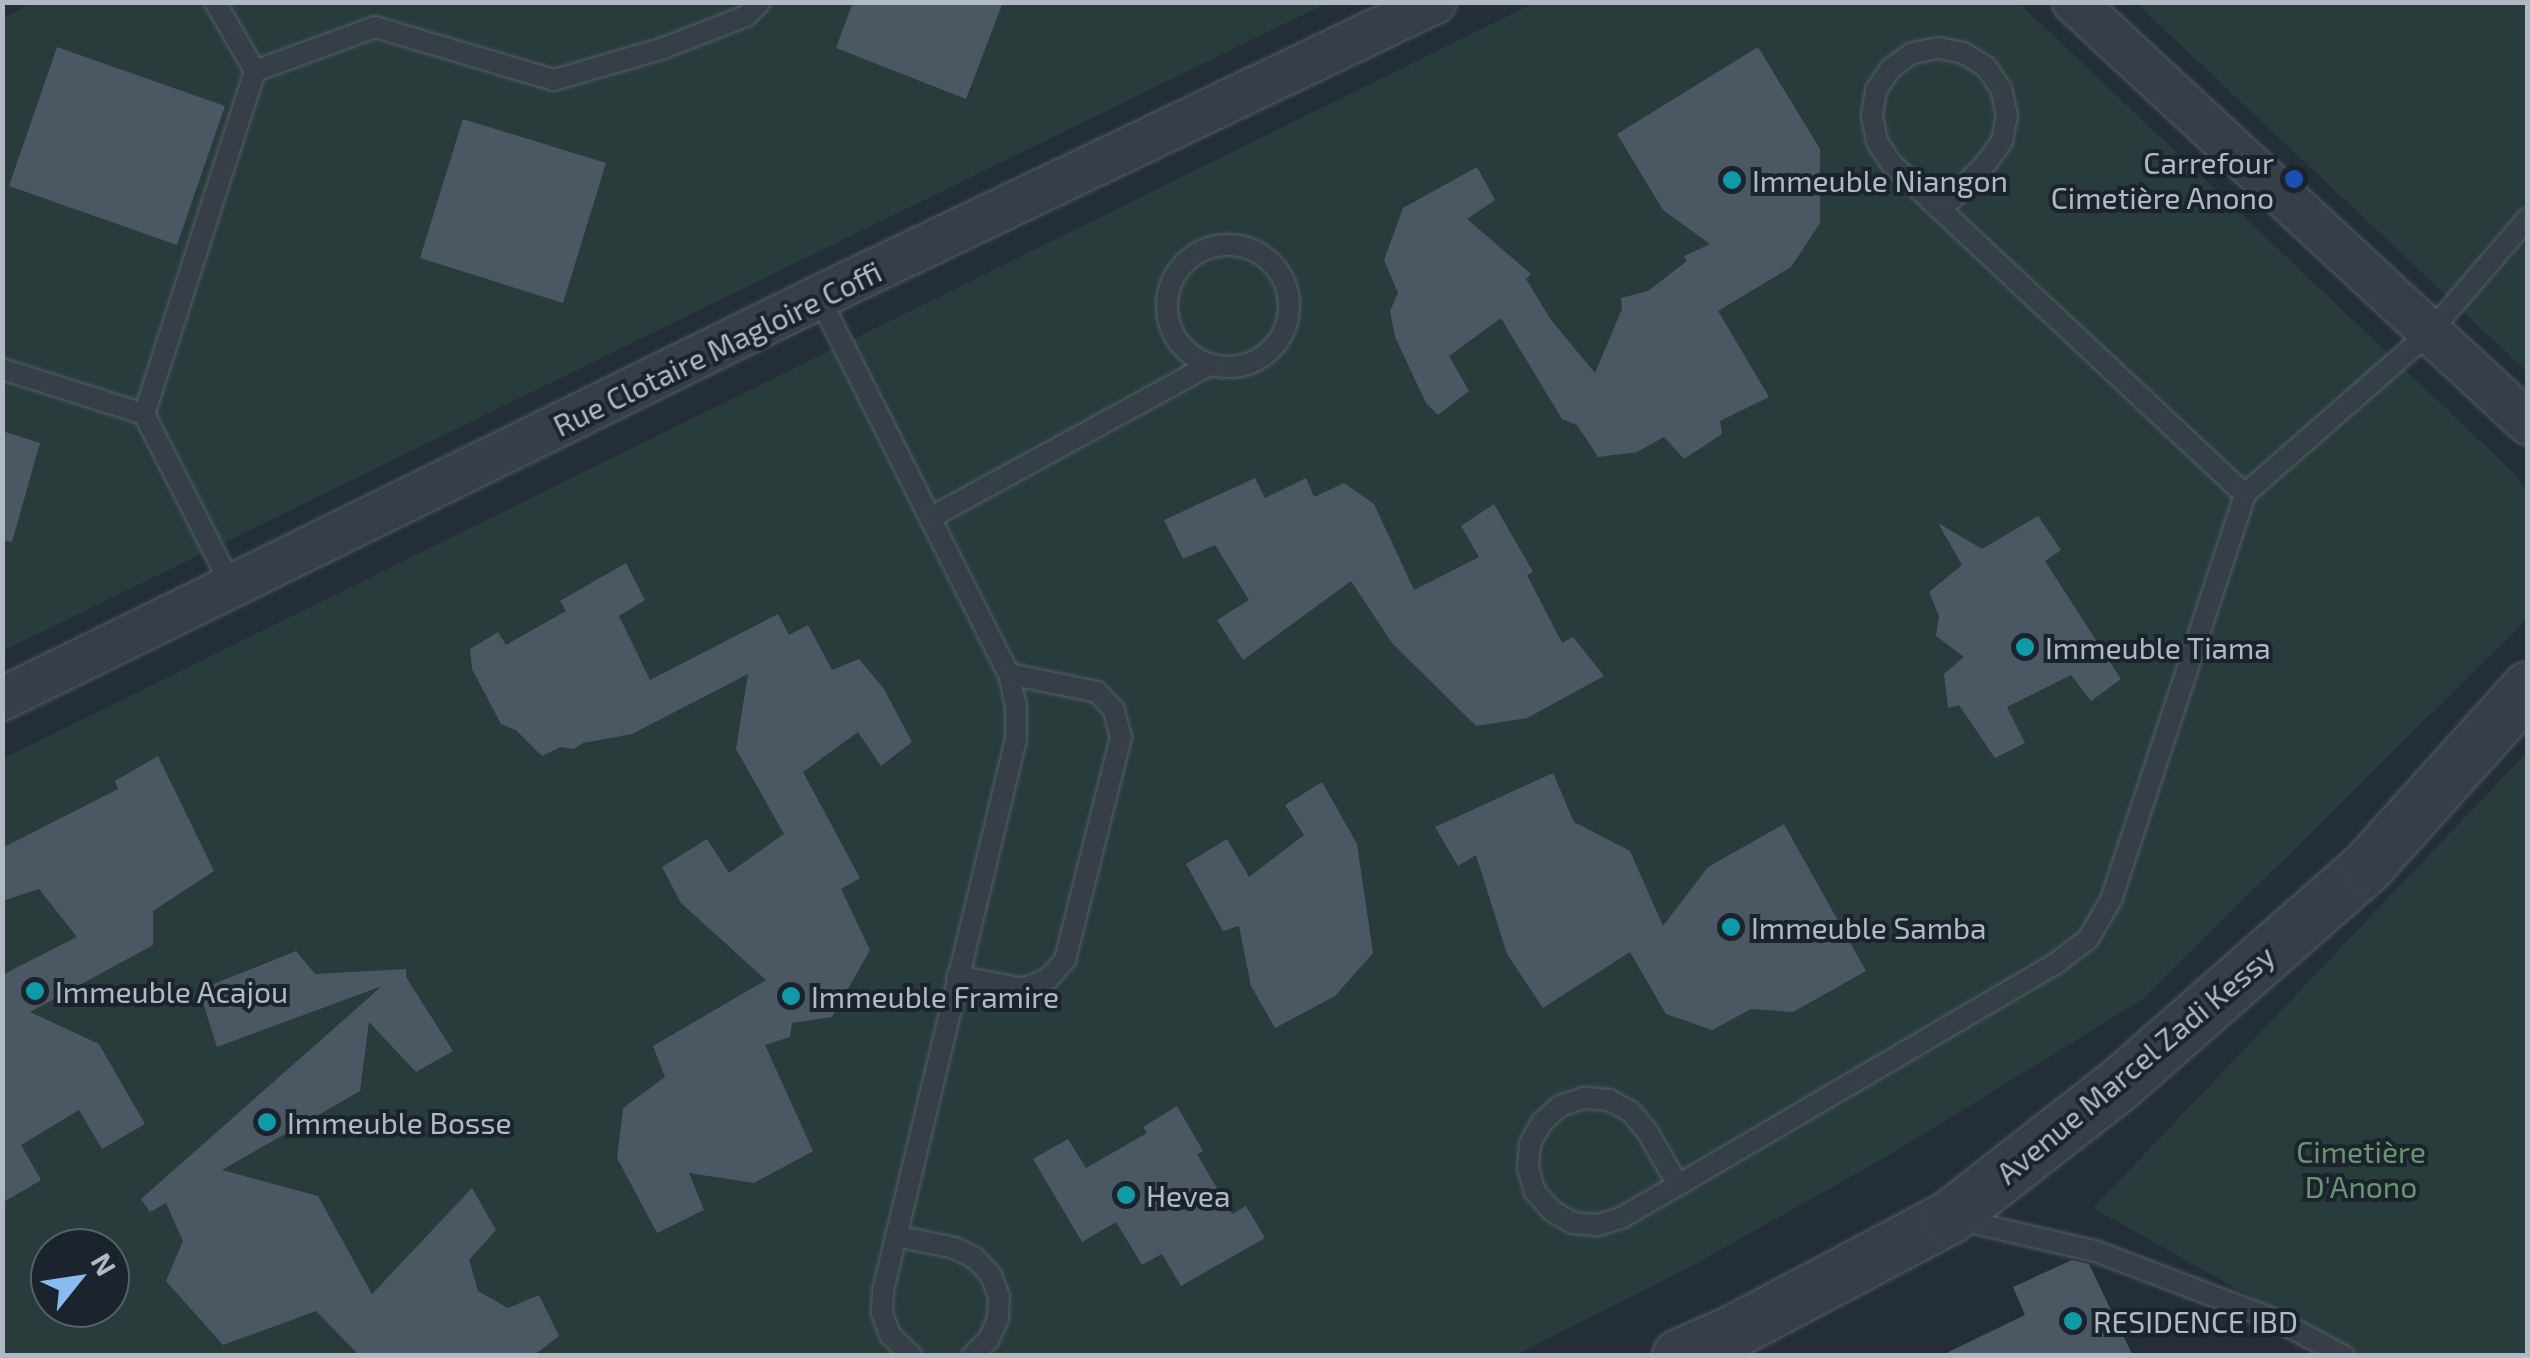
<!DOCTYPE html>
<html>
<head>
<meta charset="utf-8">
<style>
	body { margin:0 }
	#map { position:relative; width:2530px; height:1358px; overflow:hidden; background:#232e38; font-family:"Exo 2",sans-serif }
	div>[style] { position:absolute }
	.green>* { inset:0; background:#273c3b }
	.building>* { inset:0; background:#4b5863 }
	.roads { filter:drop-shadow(0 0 2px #545d66) drop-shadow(0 0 2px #545d66) }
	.service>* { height:20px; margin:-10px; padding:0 10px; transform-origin:10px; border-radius:10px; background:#363f48 }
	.service>.ring { margin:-10px; padding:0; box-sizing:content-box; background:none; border:20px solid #363f48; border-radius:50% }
	.minor>* { height:42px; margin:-21px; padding:0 21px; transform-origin:21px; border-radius:21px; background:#363f48 }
	.tertiary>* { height:52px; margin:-26px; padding:0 26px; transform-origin:26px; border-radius:26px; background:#363f48 }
	.dots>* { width:28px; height:28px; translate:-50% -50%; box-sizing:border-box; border:5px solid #1b242d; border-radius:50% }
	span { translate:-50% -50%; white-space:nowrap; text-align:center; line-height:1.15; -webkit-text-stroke:8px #1b242d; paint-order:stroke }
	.poi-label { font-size:30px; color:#b1bac4 }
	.right { translate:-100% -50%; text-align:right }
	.left { translate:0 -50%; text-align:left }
	.street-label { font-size:30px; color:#b1bac4 }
	.park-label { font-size:30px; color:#69946f }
	.frame { position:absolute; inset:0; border:5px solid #b1bac4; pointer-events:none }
	.north { position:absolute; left:30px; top:1228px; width:100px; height:100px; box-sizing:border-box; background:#1b242d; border:2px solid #576069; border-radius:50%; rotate:60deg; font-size:28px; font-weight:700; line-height:40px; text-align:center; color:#b1bac4 }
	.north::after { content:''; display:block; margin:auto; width:35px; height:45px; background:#89bbf1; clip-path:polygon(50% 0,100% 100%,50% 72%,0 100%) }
</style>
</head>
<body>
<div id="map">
	<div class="green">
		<div style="clip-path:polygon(34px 2px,1327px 3px,3px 651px,3px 18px)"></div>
		<div style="clip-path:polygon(evenodd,1534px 3px,2019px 3px,2511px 470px,2527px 490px,2527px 619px,2143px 999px,1893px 1153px,1692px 1266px,1516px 1355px,3px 1355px,2px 759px,1534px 3px,50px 1248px,110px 1248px,110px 1308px,50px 1308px,50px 1248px)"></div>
		<div style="clip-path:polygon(2136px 3px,2527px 3px,2527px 372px)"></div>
		<div style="clip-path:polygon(2527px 752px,2527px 1355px,2354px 1355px,2093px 1208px)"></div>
	</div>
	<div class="building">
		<div style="clip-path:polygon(853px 2px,1003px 2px,966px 99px,836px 48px)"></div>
		<div style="clip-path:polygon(57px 47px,225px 106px,177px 245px,9px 186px)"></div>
		<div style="clip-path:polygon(1758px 47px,1820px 149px,1820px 223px,1791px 267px,1718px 311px,1769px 397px,1720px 421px,1722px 434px,1684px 459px,1664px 437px,1637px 452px,1598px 457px,1577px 425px,1562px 419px,1501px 318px,1449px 356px,1469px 391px,1438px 415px,1426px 403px,1395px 337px,1390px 311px,1398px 293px,1384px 260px,1403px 208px,1477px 167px,1495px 200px,1467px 219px,1531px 274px,1526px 279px,1551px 320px,1595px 373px,1622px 309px,1621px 298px,1648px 291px,1687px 261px,1684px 256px,1710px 244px,1663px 210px,1617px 134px)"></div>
		<div style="clip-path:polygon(463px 119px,606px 163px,563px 303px,420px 258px)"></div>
		<div style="clip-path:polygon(2px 431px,40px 443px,12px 542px,2px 540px)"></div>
		<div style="clip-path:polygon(1255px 478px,1265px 498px,1306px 478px,1314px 497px,1344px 483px,1374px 504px,1414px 590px,1479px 557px,1461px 526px,1494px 504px,1533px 572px,1527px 575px,1562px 643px,1573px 637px,1604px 676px,1527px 718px,1476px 726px,1392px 643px,1351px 581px,1243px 660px,1217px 620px,1249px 600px,1215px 545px,1183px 559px,1164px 520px)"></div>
		<div style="clip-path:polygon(2038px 516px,2061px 550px,2045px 561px,2121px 679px,2091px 701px,2071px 675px,2007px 707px,2025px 743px,1995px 758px,1959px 705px,1948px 708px,1944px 674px,1964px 657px,1936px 636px,1939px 616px,1929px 592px,1962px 565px,1938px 523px,1982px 549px)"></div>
		<div style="clip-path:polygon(626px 563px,645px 600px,619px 616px,650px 680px,778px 614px,789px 635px,808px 625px,832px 670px,859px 659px,884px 689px,912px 742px,881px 766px,858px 732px,803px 772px,860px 878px,841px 889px,870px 950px,832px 1017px,792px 1023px,790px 1037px,765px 1045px,813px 1151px,754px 1183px,689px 1173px,704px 1210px,657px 1233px,617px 1158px,623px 1108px,665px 1077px,653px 1046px,766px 980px,681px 903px,662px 867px,707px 839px,729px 873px,784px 834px,736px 749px,748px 674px,632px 734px,583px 743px,574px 749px,560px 747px,542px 756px,516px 730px,501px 724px,472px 669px,470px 649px,498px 632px,506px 645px,566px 611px,560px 601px)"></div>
		<div style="clip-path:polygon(158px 756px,214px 871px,153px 911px,153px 945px,30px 1012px,99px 1044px,145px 1124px,102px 1149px,79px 1110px,21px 1145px,41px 1180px,2px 1203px,2px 975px,77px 937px,39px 889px,2px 901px,2px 848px,118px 789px,115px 781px)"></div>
		<div style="clip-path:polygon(1553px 773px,1574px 822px,1630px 851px,1663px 926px,1708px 867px,1784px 824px,1866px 971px,1793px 1012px,1751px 1009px,1712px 1030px,1666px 1014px,1630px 952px,1543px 1008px,1507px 954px,1476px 855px,1458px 866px,1435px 827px)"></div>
		<div style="clip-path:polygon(1322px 782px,1357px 844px,1373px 953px,1335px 996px,1275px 1028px,1251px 986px,1239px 926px,1223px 931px,1186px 864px,1227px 839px,1249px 877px,1304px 835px,1285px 805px)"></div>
		<div style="clip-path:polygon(296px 951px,315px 974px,406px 969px,406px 977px,453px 1051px,416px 1072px,369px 1022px,360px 1091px,222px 1170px,318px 1196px,372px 1294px,472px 1188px,496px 1230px,469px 1260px,478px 1291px,508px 1308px,539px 1295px,559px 1336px,533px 1356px,360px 1356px,316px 1311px,223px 1345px,166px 1281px,183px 1241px,166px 1203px,150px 1212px,141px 1199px,382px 986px,217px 1047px,199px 990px)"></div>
		<div style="clip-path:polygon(1177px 1106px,1203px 1151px,1197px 1154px,1232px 1214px,1246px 1206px,1265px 1238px,1181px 1286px,1162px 1254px,1142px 1265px,1116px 1222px,1082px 1242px,1033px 1159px,1068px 1139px,1086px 1168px,1147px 1133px,1143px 1127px)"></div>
		<div style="clip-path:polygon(2072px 1260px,2089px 1264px,2133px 1356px,1940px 1356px,2025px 1315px,2013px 1287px)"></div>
	</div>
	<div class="roads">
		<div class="service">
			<div style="left:215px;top:2px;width:80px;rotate:59.9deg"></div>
			<div style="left:255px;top:71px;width:361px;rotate:107.9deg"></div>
			<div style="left:144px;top:414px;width:194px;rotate:63deg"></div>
			<div style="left:255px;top:71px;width:128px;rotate:-20.1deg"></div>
			<div style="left:375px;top:27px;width:187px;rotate:16.5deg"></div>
			<div style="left:554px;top:80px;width:115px;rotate:-16.2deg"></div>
			<div style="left:664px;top:48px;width:88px;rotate:-21.3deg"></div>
			<div style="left:746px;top:16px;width:20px;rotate:-45deg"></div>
			<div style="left:1941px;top:210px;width:66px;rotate:-46.2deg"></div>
			<div style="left:1987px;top:162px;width:26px;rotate:-54deg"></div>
			<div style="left:2002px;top:141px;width:26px;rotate:-79deg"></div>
			<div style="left:2007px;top:115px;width:27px;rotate:-103deg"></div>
			<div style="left:2001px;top:89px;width:27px;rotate:-124deg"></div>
			<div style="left:1986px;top:67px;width:26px;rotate:-148deg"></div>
			<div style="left:1964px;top:53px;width:26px;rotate:-169deg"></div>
			<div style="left:1938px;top:48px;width:26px;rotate:169deg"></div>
			<div style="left:1912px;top:53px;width:26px;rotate:144deg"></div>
			<div style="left:1891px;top:68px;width:27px;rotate:124deg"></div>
			<div style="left:1876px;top:90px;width:26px;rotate:99deg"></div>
			<div style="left:1872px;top:116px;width:26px;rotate:79deg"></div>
			<div style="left:1877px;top:142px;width:27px;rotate:56deg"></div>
			<div style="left:1892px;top:164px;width:67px;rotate:43.2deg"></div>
			<div style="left:1941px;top:210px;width:416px;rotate:43.1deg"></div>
			<div class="ring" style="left:1167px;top:245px;width:102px;height:102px"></div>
			<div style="left:819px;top:297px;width:422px;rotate:63.3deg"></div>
			<div style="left:1009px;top:674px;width:33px;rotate:78deg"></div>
			<div style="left:1016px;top:706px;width:33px;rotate:90deg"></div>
			<div style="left:1016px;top:739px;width:568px;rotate:103.55deg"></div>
			<div style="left:883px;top:1291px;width:22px;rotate:93deg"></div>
			<div style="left:882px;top:1313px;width:23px;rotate:70deg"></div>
			<div style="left:890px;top:1335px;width:30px;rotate:44deg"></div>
			<div style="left:2px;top:369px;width:149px;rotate:17.6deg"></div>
			<div style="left:930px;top:518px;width:319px;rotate:-28.7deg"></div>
			<div style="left:957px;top:976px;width:67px;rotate:11.1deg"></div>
			<div style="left:1023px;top:989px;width:27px;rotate:-22deg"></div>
			<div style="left:1048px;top:979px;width:25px;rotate:-48deg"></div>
			<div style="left:1065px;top:960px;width:230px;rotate:-75.9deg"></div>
			<div style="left:1121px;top:737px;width:28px;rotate:-105deg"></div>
			<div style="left:1114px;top:710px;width:25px;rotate:-133deg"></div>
			<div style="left:1097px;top:692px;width:90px;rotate:-168.4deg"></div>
			<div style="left:1678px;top:1185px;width:62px;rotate:-119.9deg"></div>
			<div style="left:1647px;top:1131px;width:25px;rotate:-130deg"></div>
			<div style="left:1631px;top:1112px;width:25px;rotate:-151deg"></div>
			<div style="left:1609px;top:1100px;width:25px;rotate:-175deg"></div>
			<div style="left:1584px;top:1098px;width:25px;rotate:162deg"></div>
			<div style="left:1560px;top:1106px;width:24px;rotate:138deg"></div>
			<div style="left:1542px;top:1122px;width:25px;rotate:119deg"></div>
			<div style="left:1530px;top:1144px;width:24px;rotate:95deg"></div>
			<div style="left:1528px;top:1168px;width:25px;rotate:74deg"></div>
			<div style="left:1535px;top:1192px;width:25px;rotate:48deg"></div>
			<div style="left:1552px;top:1211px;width:24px;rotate:30deg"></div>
			<div style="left:1573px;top:1223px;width:25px;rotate:5deg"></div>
			<div style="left:1598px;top:1225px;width:24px;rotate:-17deg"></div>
			<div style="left:1621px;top:1218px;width:66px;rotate:-30.1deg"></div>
			<div style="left:1678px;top:1185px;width:437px;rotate:-30.4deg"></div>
			<div style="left:2055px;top:964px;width:41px;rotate:-37.1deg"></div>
			<div style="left:2088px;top:939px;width:45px;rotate:-59.5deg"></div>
			<div style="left:2111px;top:900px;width:428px;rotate:-71.7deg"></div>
			<div style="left:2245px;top:494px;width:246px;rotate:-41.2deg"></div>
			<div style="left:2430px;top:332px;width:150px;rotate:-49.3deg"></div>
			<div style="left:1957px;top:1219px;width:142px;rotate:13.1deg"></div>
			<div style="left:2095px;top:1251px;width:196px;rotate:20.9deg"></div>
			<div style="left:2278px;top:1321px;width:75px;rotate:27.9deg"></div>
			<div style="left:896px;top:1236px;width:60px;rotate:11.5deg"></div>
			<div style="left:955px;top:1248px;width:22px;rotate:27deg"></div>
			<div style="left:975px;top:1258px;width:23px;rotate:47deg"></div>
			<div style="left:991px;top:1275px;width:23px;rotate:70deg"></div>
			<div style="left:999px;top:1297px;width:22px;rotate:93deg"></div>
			<div style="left:998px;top:1319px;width:23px;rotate:115deg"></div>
			<div style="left:988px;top:1340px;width:23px;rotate:135deg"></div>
		</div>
		<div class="minor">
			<div style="left:2074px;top:2px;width:619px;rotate:42.84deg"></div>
			<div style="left:2px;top:699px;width:911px;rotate:-26.2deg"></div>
			<div style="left:819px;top:297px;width:683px;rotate:-25.59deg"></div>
		</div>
		<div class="tertiary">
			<div style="left:1679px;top:1356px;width:64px;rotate:-24.1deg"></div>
			<div style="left:1737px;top:1330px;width:241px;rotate:-27.9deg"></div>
			<div style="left:1950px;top:1217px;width:214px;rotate:-38deg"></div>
			<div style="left:2119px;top:1085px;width:332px;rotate:-41.3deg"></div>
			<div style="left:2368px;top:866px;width:239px;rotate:-48deg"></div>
		</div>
	</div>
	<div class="dots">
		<div style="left:2294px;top:179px;background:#1a4fb4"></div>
		<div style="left:1732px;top:180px;background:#0f9aa8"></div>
		<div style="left:2025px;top:647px;background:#0f9aa8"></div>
		<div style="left:1731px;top:927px;background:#0f9aa8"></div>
		<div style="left:35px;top:991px;background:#0f9aa8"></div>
		<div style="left:791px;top:996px;background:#0f9aa8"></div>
		<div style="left:267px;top:1122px;background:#0f9aa8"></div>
		<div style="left:1126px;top:1195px;background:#0f9aa8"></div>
		<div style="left:2073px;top:1321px;background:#0f9aa8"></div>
	</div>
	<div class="poi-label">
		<span class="right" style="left:2274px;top:179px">Carrefour<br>Cimetière Anono</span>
		<span class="left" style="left:1752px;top:180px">Immeuble Niangon</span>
		<span class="left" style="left:2045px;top:647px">Immeuble Tiama</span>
		<span class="left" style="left:1751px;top:927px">Immeuble Samba</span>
		<span class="left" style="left:55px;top:991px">Immeuble Acajou</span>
		<span class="left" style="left:811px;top:996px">Immeuble Framire</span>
		<span class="left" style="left:287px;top:1122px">Immeuble Bosse</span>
		<span class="left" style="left:1146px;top:1195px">Hevea</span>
		<span class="left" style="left:2093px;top:1321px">RESIDENCE IBD</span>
	</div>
	<div class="street-label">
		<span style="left:717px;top:348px;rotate:-26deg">Rue Clotaire Magloire Coffi</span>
		<span style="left:2135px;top:1064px;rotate:-40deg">Avenue Marcel Zadi Kessy</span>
	</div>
	<div class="park-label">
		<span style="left:2361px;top:1168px">Cimetière<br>D'Anono</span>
	</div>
	<div class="frame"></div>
	<div class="north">N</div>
</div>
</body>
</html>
